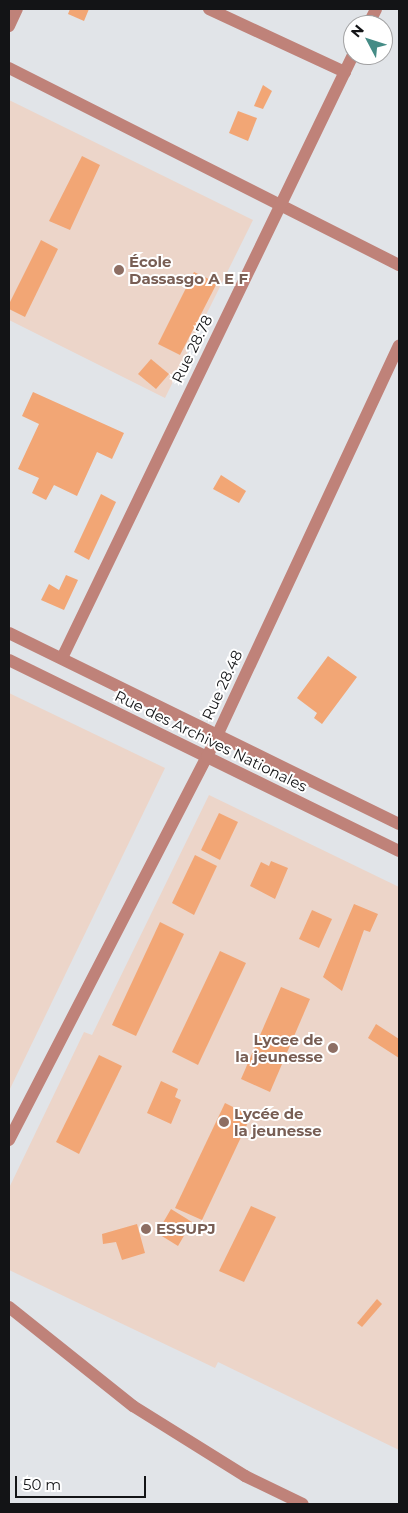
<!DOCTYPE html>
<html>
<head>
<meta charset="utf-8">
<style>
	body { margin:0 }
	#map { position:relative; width:408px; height:1513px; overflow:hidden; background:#e1e4e8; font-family:Montserrat,sans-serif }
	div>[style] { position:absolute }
	.education>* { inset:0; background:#ecd5c9 }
	.building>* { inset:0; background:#f2a675 }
	.minor>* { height:12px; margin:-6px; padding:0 6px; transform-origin:6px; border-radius:6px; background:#bf8279 }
	.dots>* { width:14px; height:14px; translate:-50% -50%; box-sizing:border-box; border:2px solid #fff; border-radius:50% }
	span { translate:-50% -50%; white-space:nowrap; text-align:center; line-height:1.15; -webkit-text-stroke:4px #fff; paint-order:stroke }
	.education-label { font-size:15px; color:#785e54; font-weight:700 }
	.left { translate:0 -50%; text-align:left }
	.right { translate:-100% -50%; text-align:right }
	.street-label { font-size:15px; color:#131416 }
	.frame { position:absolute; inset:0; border:10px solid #131416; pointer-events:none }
	.north { position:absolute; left:343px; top:15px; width:50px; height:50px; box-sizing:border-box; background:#fff; border:1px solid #a1a1a2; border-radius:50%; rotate:310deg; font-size:14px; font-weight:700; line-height:20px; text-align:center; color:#131416 }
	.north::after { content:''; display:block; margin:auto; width:18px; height:22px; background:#458c86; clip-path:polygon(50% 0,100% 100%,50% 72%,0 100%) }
	.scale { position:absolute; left:15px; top:1476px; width:131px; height:22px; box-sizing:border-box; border:2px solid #131416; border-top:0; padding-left:6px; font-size:15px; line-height:18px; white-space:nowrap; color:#131416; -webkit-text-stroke:4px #fff; paint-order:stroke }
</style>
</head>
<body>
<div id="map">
	<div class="education">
		<div style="clip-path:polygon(9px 100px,253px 220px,165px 398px,9px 320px)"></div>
		<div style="clip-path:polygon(9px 693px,165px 768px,9px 1091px)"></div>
		<div style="clip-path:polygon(209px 795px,399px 887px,399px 1450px,218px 1362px,215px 1368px,9px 1270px,9px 1188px,84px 1032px,92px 1035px)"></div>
	</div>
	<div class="building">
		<div style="clip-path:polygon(70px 9px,89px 9px,84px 21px,68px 14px)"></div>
		<div style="clip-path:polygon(263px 85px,272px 91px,263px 109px,254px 106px)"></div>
		<div style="clip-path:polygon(238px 111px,257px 118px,248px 141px,229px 133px)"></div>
		<div style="clip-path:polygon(82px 156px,100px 165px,70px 230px,49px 221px)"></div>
		<div style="clip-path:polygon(41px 240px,58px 249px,25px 317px,9px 309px,9px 304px)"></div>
		<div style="clip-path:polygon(194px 272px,217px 283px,180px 355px,158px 344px)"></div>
		<div style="clip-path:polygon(151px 359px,169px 374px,156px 389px,138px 374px)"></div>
		<div style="clip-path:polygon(33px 392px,124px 433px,112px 459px,97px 452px,77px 496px,54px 485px,46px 500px,32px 493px,39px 478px,18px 469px,39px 424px,22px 416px)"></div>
		<div style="clip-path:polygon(221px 475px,246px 491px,239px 503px,213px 489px)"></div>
		<div style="clip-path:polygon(101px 494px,116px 502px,89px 560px,74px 552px)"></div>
		<div style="clip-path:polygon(66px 575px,78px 580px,64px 610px,41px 600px,49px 584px,59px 590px)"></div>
		<div style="clip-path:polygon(328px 656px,357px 677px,322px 724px,314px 718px,317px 713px,297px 698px)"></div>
		<div style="clip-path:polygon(219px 813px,238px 822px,220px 860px,201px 850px)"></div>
		<div style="clip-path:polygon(195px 855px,217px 866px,194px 915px,172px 903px)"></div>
		<div style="clip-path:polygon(271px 861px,288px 868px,275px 899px,250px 886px,261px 862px,269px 866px)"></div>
		<div style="clip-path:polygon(354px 904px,378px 914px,370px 932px,364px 930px,342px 991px,323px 977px)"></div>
		<div style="clip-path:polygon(312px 910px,332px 919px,319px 948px,299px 939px)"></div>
		<div style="clip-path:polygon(160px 922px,184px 934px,136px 1036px,112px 1025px)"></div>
		<div style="clip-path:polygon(220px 951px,246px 963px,198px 1065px,172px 1052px)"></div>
		<div style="clip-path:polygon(281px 987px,310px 999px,270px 1092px,241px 1079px)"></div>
		<div style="clip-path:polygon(376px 1024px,399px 1039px,399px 1058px,368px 1038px)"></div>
		<div style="clip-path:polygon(99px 1055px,122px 1066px,79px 1154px,56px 1142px)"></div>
		<div style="clip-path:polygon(161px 1081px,178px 1089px,175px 1097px,181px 1100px,171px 1124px,147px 1113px)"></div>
		<div style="clip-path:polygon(225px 1103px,251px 1116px,202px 1220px,175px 1208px)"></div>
		<div style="clip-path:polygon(251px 1206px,276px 1217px,244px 1282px,219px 1271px)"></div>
		<div style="clip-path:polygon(171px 1209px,192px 1222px,178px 1246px,157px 1233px)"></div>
		<div style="clip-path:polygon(137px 1224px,145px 1253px,122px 1260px,116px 1242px,103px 1244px,102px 1234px)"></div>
		<div style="clip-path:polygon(377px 1299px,382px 1304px,362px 1327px,357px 1323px)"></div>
	</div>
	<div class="minor">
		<div style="left:209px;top:9px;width:150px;rotate:24.9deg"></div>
		<div style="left:368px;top:25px;width:18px;rotate:-63deg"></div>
		<div style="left:9px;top:26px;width:19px;rotate:-65deg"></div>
		<div style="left:9px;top:68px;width:437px;rotate:26.8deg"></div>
		<div style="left:9px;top:633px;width:434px;rotate:26.1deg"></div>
		<div style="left:62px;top:658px;width:670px;rotate:-64.24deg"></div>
		<div style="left:9px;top:660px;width:434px;rotate:26.1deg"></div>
		<div style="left:9px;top:1140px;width:431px;rotate:-62.7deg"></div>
		<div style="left:207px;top:757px;width:454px;rotate:-65deg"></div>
		<div style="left:9px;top:1307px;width:159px;rotate:38.6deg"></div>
		<div style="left:133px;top:1406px;width:132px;rotate:32deg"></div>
		<div style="left:245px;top:1476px;width:64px;rotate:25.8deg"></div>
	</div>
	<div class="dots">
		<div style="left:119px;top:270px;background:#8d6e63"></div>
		<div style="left:333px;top:1048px;background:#8d6e63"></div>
		<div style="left:224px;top:1122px;background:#8d6e63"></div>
		<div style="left:146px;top:1229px;background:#8d6e63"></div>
	</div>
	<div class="education-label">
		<span class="left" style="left:129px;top:270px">École<br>Dassasgo A E F</span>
		<span class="right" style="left:323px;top:1048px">Lycee de<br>la jeunesse</span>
		<span class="left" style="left:234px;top:1122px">Lycée de<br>la jeunesse</span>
		<span class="left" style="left:156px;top:1229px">ESSUPJ</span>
	</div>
	<div class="street-label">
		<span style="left:192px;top:349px;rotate:-64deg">Rue 28.78</span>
		<span style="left:222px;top:685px;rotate:-65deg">Rue 28.48</span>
		<span style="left:211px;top:741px;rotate:26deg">Rue des Archives Nationales</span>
	</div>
	<div class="frame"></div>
	<div class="north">N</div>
	<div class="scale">50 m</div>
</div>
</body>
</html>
